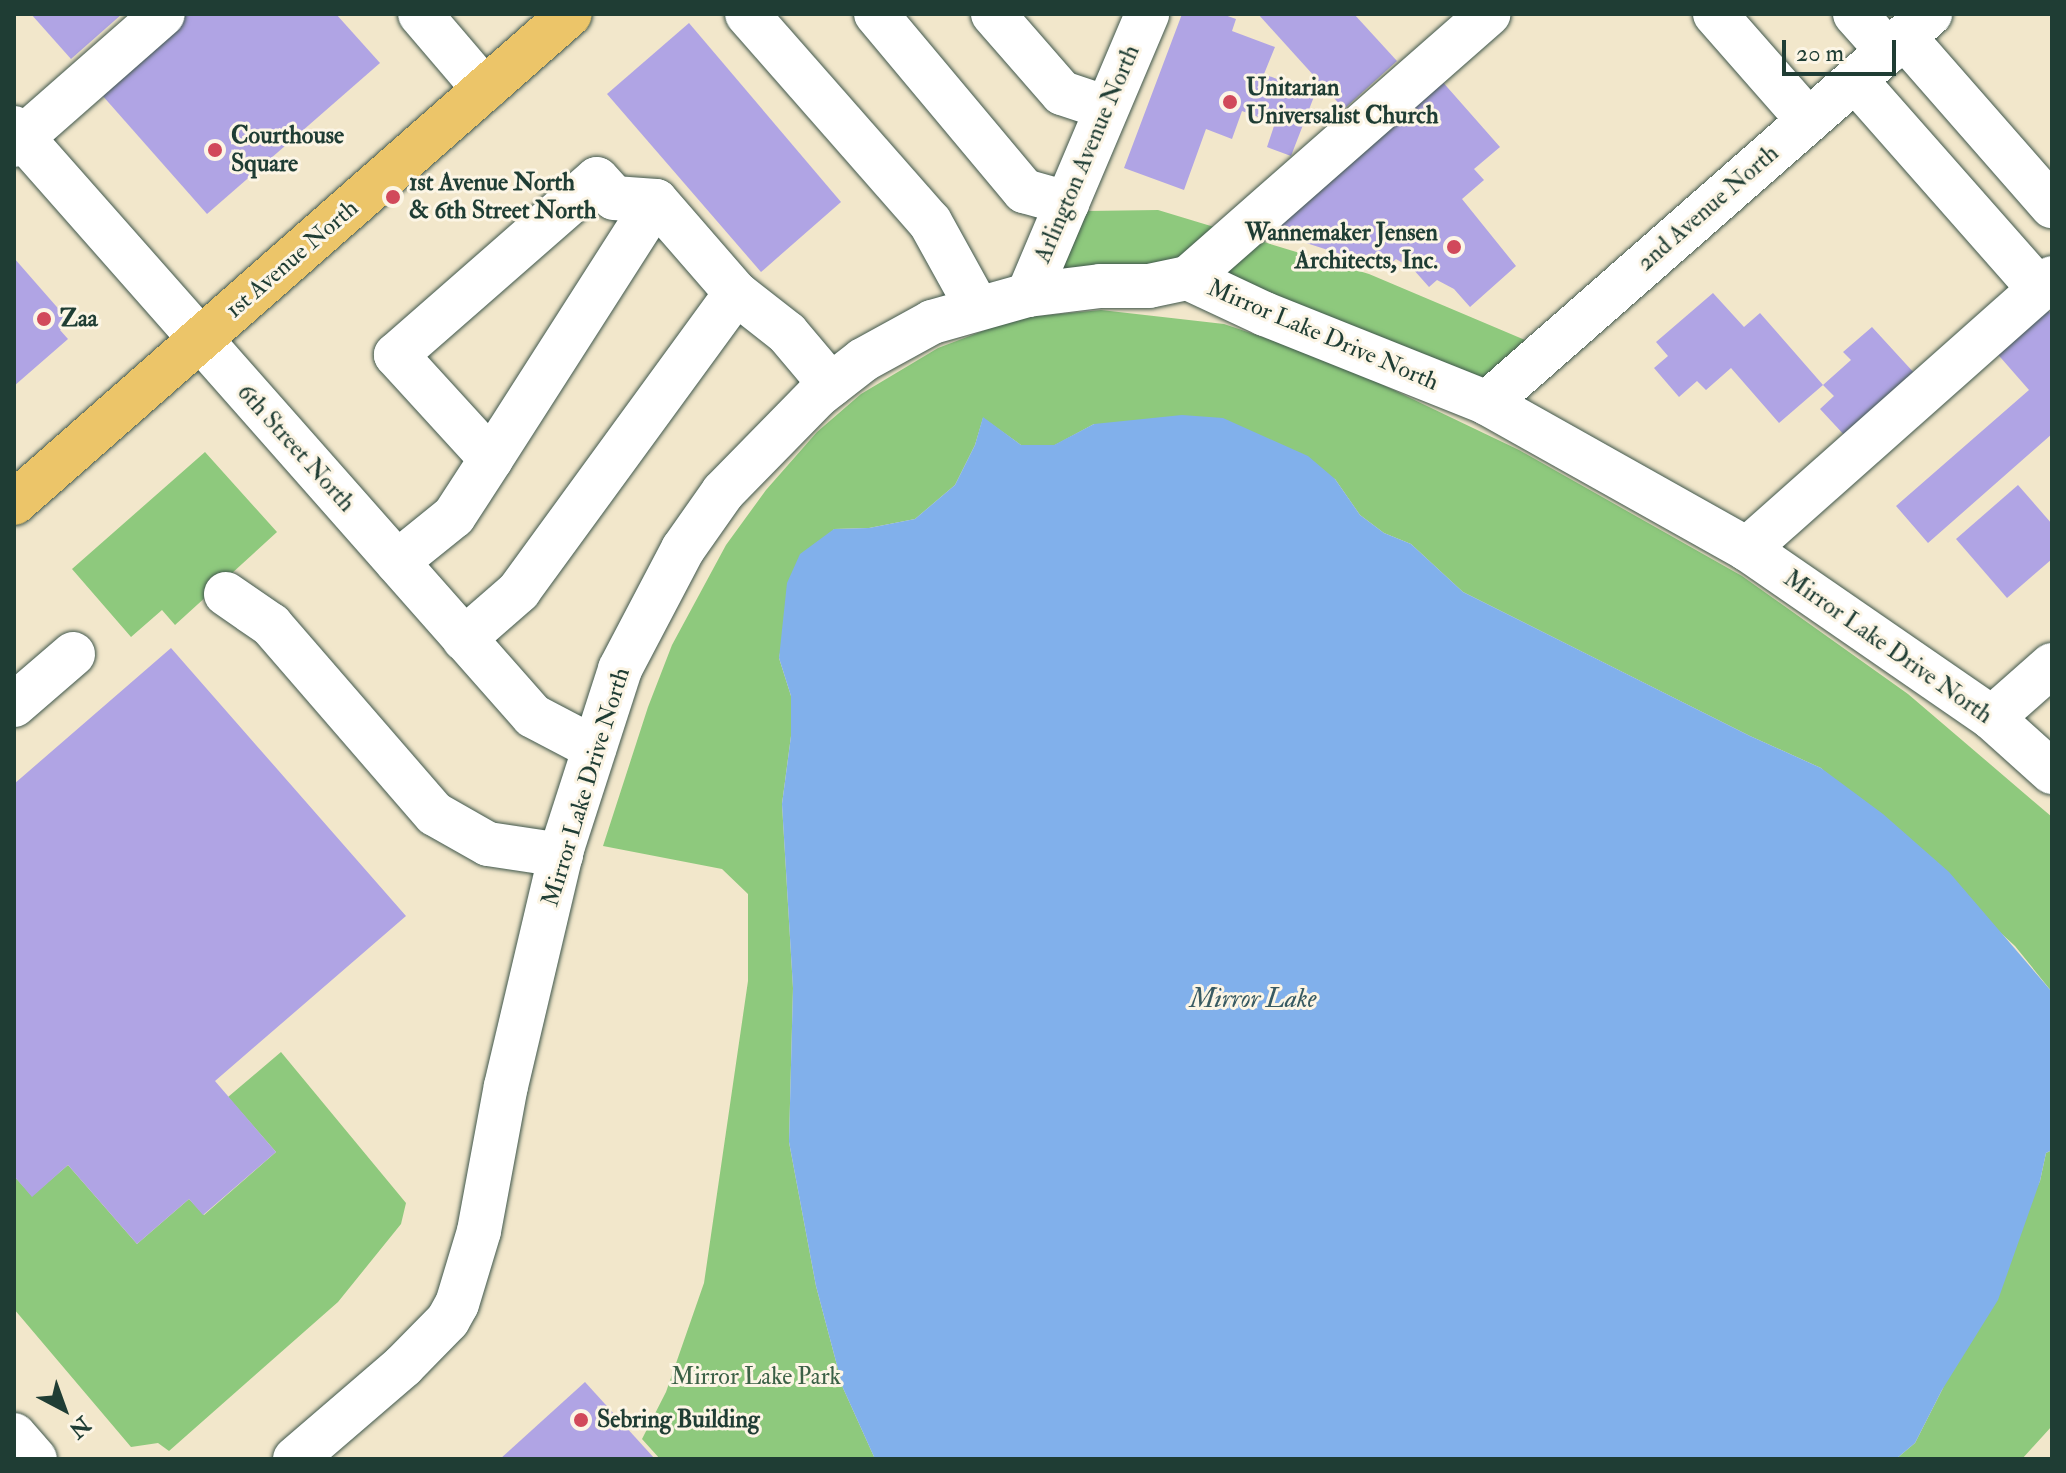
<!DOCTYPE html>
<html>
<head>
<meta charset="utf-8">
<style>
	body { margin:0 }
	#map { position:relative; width:2066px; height:1473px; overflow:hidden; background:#f2e7cb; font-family:"IM FELL Double Pica",serif }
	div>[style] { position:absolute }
	.green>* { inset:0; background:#8ec97d }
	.water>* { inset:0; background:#81b0eb }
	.building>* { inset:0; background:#b0a4e4 }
	.roads { filter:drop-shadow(0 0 2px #3f564b) drop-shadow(0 0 2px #3f564b) }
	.minor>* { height:44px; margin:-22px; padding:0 22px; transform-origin:22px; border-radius:22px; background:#fff }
	.major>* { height:44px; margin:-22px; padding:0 22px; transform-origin:22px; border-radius:22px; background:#ecc569 }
	.dots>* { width:22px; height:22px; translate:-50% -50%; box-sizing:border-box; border:4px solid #fcf5e5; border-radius:50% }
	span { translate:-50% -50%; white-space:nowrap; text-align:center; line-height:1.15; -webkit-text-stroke:6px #fcf5e5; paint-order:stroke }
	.poi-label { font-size:24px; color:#1f3d34; font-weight:700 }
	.left { translate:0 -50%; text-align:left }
	.right { translate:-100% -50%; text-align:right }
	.street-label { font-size:24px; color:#1f3d34 }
	.park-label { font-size:24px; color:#3b6046 }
	.water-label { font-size:26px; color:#385a62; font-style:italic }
	.frame { position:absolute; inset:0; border:16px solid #1f3d34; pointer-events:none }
	.north { position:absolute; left:24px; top:1369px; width:80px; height:80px; -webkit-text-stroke:6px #fcf5e5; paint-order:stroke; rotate:139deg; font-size:22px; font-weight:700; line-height:32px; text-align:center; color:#1f3d34 }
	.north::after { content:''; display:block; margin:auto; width:28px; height:36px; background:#1f3d34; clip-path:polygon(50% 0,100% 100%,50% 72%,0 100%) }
	.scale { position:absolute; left:1782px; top:40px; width:114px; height:36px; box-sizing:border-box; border:4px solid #1f3d34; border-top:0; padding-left:10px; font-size:24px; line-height:28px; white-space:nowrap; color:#1f3d34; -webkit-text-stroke:6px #fcf5e5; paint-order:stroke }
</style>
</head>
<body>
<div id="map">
	<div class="green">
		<div style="clip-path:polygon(1158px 210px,1369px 274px,1525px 340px,1482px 379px,1271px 294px,1145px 265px,1063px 268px,1087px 211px)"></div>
		<div style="clip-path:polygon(1101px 310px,1224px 324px,1333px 361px,1519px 450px,1742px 576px,1908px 694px,2052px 817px,2052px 992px,2015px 946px,1821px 768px,1750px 736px,1463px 592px,1411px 544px,1384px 533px,1360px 515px,1335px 479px,1094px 424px,1055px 445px,1021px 445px,983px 418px,975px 445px,955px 485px,915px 519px,869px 528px,834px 529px,786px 622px,779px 658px,791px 696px,791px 736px,782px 804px,793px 988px,789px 1142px,816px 1286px,843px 1388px,875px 1459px,660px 1459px,642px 1439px,666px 1392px,704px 1283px,748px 981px,748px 894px,722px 869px,603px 846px,648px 707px,672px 645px,726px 545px,766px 490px,817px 432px,861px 394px,938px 348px,1017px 318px)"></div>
		<div style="clip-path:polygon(205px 452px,277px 532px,175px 625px,162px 610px,131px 637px,72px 569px)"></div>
		<div style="clip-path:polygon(281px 1052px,406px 1203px,401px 1224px,338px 1302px,169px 1451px,158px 1443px,131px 1447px,14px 1309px,14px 1176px,32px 1196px,68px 1165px,137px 1244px,189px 1199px,204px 1215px,276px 1152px,228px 1097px)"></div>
		<div style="clip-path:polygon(2052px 1150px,2052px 1426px,2022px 1459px,1896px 1459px,1915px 1443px,1942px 1390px,2040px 1181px,2046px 1153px)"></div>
	</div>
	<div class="water">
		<div style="clip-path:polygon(1182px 415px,1223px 418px,1308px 456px,1335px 479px,1360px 515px,1384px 533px,1411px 544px,1463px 592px,1750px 736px,1821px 768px,1883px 814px,1949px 872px,2052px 992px,2052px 1150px,2046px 1153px,2040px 1181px,1998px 1300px,1942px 1390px,1915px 1443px,1896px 1459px,875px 1459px,843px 1388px,816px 1286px,789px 1142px,793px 988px,782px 804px,791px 736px,791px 696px,779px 658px,787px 583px,800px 554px,834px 529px,869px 528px,915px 519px,955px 485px,975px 445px,983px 417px,1021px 445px,1054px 445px,1094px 424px)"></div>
	</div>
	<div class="building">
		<div style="clip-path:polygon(31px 14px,122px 14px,71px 59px)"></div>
		<div style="clip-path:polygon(177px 14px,336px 14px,380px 63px,207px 214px,94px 86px)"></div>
		<div style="clip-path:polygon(1182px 14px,1222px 14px,1236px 19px,1232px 31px,1275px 47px,1264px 74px,1315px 94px,1291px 156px,1267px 147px,1275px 123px,1242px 111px,1232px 139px,1206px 129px,1184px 190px,1124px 168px)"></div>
		<div style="clip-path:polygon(1258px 14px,1354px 14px,1397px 61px,1344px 109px)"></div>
		<div style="clip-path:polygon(689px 23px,841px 202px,761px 272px,607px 94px)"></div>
		<div style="clip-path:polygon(1433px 71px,1500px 147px,1474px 169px,1484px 180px,1462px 199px,1516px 266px,1470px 307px,1454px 289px,1437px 280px,1429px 287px,1413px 269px,1396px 259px,1382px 271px,1370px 257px,1365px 262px,1257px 227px)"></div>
		<div style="clip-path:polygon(14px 258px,70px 322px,60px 330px,68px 339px,14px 386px)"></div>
		<div style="clip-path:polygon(1713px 293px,1744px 327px,1760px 313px,1823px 385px,1851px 360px,1843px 352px,1872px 327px,1916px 375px,1847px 438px,1820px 409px,1834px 396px,1823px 385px,1779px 423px,1731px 368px,1706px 390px,1697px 381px,1679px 397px,1654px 368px,1668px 356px,1656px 342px)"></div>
		<div style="clip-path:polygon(2044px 306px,2052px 315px,2052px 434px,1928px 543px,1896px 506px,2029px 390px,1994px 350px)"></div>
		<div style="clip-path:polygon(2018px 485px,2052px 524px,2052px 559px,2007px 598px,1956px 539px)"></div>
		<div style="clip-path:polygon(171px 648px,406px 916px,215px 1081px,276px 1152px,203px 1215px,189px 1199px,137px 1244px,68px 1165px,32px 1197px,14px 1176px,14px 784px)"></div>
		<div style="clip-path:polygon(585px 1382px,655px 1459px,500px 1459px)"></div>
	</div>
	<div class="roads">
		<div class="minor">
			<div style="left:420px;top:14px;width:99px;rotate:49.5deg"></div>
			<div style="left:747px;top:14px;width:277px;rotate:48.7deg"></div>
			<div style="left:930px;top:222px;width:97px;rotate:61.1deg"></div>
			<div style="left:876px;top:14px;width:231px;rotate:50.1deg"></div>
			<div style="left:1024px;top:191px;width:45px;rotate:15.6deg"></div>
			<div style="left:993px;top:14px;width:105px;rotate:48.9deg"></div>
			<div style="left:1062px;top:93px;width:47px;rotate:18.4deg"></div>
			<div style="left:1715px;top:14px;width:141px;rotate:48.7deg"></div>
			<div style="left:1855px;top:14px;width:50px;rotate:48.3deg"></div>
			<div style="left:1904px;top:37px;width:225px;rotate:48.8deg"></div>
			<div style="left:1855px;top:80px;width:278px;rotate:48.6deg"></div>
			<div style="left:14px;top:128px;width:784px;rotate:48.57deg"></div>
			<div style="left:533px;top:716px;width:69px;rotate:27.7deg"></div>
			<div style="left:14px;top:145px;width:198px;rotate:-41.3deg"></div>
			<div style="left:1188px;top:278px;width:400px;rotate:-41.3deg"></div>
			<div style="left:736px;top:293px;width:65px;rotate:38.1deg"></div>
			<div style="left:787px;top:333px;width:68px;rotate:49.8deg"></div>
			<div style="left:1028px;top:295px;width:305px;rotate:-67deg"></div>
			<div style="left:1487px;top:403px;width:590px;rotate:-41.29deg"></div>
			<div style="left:491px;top:459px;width:306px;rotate:-57.4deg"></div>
			<div style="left:1747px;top:549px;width:408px;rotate:-41.6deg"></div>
			<div style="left:397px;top:562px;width:73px;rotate:-38.9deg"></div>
			<div style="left:454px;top:516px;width:68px;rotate:-57deg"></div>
			<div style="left:491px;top:459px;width:141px;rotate:-132.4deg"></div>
			<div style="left:396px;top:355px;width:267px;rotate:-41.2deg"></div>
			<div style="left:597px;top:179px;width:25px;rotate:48deg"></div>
			<div style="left:614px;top:198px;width:42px;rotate:4.1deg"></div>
			<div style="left:656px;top:201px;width:122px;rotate:49deg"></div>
			<div style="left:736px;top:293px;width:369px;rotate:126.1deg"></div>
			<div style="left:519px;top:591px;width:73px;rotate:138.9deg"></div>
			<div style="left:226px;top:594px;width:55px;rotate:34.6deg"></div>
			<div style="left:271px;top:625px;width:250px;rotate:49.1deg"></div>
			<div style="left:435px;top:814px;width:61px;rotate:29.5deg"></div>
			<div style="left:488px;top:844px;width:74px;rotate:8.6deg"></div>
			<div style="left:14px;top:705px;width:78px;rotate:-40.8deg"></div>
			<div style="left:1992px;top:718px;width:80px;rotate:-41.5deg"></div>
			<div style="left:14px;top:1435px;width:32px;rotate:49deg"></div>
			<div style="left:295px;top:1459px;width:143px;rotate:-40.7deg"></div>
			<div style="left:403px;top:1366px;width:64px;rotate:-45.6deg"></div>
			<div style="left:448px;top:1320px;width:18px;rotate:-61deg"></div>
			<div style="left:457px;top:1304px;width:76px;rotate:-73.2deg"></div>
			<div style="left:479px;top:1231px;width:147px;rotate:-79.5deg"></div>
			<div style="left:506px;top:1086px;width:244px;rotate:-76.7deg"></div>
			<div style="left:562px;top:849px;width:189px;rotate:-72.1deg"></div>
			<div style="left:620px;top:669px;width:136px;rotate:-62.3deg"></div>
			<div style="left:683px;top:549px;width:70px;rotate:-54.9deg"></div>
			<div style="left:723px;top:492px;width:134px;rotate:-45.6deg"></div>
			<div style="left:817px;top:396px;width:58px;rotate:-38deg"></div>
			<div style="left:863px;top:360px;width:79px;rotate:-28.8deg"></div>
			<div style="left:932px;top:322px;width:100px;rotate:-15.7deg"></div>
			<div style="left:1028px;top:295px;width:73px;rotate:-7.1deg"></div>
			<div style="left:1100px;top:286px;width:49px"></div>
			<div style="left:1149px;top:286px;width:40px;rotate:-12deg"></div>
			<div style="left:1188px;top:278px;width:85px;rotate:25.1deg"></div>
			<div style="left:1265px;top:314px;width:239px;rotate:21.8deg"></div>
			<div style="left:1487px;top:403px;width:298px;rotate:29.3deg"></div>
			<div style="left:1747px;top:549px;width:298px;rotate:34.6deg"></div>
			<div style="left:1992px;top:718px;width:81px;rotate:42deg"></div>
		</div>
		<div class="major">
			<div style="left:14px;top:503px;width:740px;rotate:-41.33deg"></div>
		</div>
	</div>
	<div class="dots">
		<div style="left:1230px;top:102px;background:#d1495b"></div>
		<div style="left:215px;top:150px;background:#d1495b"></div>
		<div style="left:393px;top:197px;background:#d1495b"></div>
		<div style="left:1454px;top:247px;background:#d1495b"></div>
		<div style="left:44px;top:319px;background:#d1495b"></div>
		<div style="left:581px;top:1420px;background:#d1495b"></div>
	</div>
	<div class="poi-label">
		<span class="left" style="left:1246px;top:102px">Unitarian<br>Universalist Church</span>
		<span class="left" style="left:231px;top:150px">Courthouse<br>Square</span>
		<span class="left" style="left:409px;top:197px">1st Avenue North<br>&amp; 6th Street North</span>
		<span class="right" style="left:1438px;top:247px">Wannemaker Jensen<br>Architects, Inc.</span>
		<span class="left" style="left:60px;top:319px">Zaa</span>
		<span class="left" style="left:597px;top:1420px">Sebring Building</span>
	</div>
	<div class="street-label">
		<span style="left:1087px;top:154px;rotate:-67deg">Arlington Avenue North</span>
		<span style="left:1708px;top:208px;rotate:-41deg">2nd Avenue North</span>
		<span style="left:292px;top:259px;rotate:-41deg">1st Avenue North</span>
		<span style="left:1323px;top:335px;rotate:23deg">Mirror Lake Drive North</span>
		<span style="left:296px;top:448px;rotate:48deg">6th Street North</span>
		<span style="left:1888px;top:647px;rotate:35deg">Mirror Lake Drive North</span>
		<span style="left:586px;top:787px;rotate:-73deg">Mirror Lake Drive North</span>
	</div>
	<div class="park-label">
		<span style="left:756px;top:1377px">Mirror Lake Park</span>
	</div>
	<div class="water-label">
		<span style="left:1253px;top:1000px">Mirror Lake</span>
	</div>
	<div class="frame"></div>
	<div class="north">N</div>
	<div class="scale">20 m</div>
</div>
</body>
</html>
